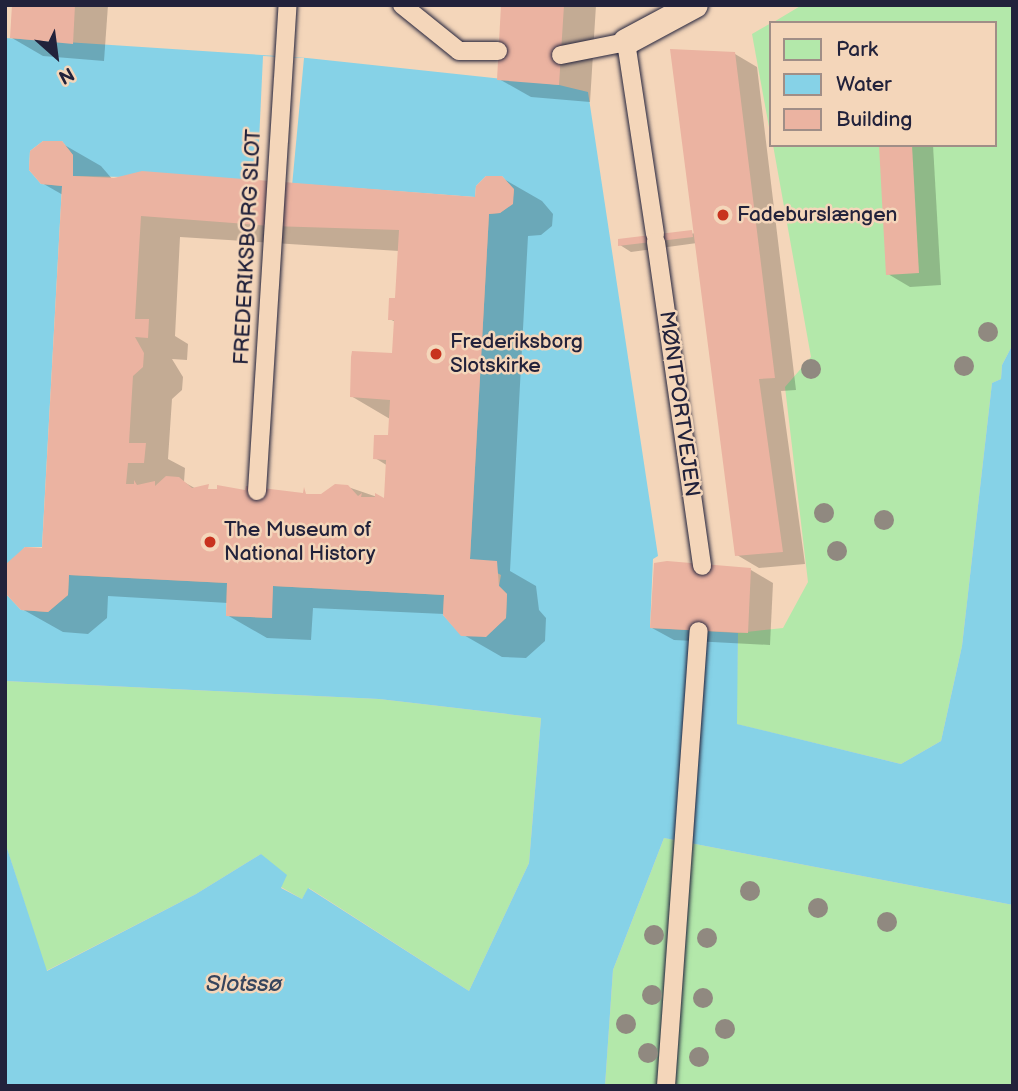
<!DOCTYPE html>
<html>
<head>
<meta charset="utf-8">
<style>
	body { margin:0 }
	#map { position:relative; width:1018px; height:1091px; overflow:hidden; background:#f4d6ba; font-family:"Balsamiq Sans",sans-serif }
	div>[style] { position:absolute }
	.green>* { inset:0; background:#b3e8aa }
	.water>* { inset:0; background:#86d2e7 }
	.pier>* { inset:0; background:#f4d6ba }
	.shadow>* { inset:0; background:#0003 }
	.building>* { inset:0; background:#ebb3a1 }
	.roads { filter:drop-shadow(0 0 2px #22223b) drop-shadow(0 0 2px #22223b) }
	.service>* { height:18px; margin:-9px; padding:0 9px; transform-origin:9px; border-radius:9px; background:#f4d6ba }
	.pedestrian>* { height:26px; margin:-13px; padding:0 13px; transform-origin:13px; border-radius:13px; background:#f4d6ba }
	.trees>* { width:20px; height:20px; margin:-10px; border-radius:50%; background:#908980 }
	.dots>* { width:19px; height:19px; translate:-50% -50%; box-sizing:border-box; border:4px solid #f4d6ba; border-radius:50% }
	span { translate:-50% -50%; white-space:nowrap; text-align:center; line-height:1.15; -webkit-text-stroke:5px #f4d6ba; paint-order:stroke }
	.poi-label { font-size:21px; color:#22223b }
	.left { translate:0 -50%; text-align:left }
	.street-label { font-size:21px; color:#22223b }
	.water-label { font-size:23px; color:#36455d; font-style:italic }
	.frame { position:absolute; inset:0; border:7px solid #22223b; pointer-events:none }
	.legend { position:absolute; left:769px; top:21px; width:228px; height:126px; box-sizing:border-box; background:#f4d6ba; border:2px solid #a08e87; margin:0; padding:9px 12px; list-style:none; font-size:21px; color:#22223b }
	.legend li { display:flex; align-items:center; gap:14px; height:35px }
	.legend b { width:35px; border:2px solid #a08e87 }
	.north { position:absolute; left:21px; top:21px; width:70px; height:70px; -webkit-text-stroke:5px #f4d6ba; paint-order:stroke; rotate:152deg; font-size:19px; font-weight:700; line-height:28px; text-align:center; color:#22223b }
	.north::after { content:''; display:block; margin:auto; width:24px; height:32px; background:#22223b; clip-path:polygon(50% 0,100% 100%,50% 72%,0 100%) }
</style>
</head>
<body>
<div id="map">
	<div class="green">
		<div style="clip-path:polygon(802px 5px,1013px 5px,1013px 344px,1002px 365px,1001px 379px,992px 383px,962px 646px,941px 741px,901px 764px,736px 724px,738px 633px,783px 628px,808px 582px,785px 387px,811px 357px,773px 145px,995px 145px,995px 23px,772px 23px)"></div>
		<div style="clip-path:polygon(771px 23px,771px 138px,752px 34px)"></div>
		<div style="clip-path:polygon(5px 681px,379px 699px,541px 718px,529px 863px,469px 991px,309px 888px,302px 899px,281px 887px,261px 854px,196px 894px,46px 971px,5px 842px)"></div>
		<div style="clip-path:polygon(664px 838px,1013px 905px,1013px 1086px,605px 1086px,613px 970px)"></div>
	</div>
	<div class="water">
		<div style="clip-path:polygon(5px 38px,307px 58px,559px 85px,588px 92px,658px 556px,653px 559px,650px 628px,738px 633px,737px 724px,901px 764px,941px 741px,962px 646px,992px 383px,1001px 379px,1002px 365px,1013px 344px,1013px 905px,664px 838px,613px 970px,605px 1086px,5px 1086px,5px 842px,47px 971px,196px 894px,261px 854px,287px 875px,281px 888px,302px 899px,308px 888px,469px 991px,529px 863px,541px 718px,379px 699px,5px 681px,5px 593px,21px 610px,48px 612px,68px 595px,69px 575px,227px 583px,226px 616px,271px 618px,273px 586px,444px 595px,443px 615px,461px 635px,486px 636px,506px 618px,507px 594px,499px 586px,501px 575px,470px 559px,489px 214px,500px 213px,512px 204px,514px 190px,502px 176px,486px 176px,476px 186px,475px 197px,233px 179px,73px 176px,73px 155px,62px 141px,43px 141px,30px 151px,29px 170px,41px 184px,62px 186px,42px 547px,25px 547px,5px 570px)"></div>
	</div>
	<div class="pier">
		<div style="clip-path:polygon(263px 56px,304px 58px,292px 186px,257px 184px)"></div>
	</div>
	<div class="shadow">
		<div style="clip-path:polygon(14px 5px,108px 5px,104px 61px,43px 56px,12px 38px)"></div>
		<div style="clip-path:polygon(503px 5px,596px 5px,590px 102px,531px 97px,499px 79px)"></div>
		<div style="clip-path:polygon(735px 54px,757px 67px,796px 390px,781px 391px,805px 564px,759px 568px,737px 555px,697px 243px,631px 252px,620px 245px,696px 233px)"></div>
		<div style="clip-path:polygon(evenodd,61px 143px,101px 166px,113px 180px,476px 199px,502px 178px,542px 201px,553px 214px,552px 226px,541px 235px,528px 236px,510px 571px,536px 586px,539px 610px,546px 618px,545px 641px,526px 658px,502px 657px,462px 634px,444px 614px,313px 608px,311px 640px,267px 638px,227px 615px,228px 603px,108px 596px,107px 618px,88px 634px,63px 632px,22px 609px,43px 549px,63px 195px,42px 183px,61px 143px,180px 237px,399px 251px,397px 300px,389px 319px,396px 322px,394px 355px,351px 396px,390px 419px,389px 437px,375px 458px,388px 466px,386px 500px,348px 487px,324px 496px,198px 490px,184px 482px,185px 468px,168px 459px,172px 399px,182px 390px,183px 377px,172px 359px,187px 360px,188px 344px,175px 336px,180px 237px)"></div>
		<div style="clip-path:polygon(880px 145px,933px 145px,941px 285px,910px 287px,888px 274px)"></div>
		<div style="clip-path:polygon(751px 570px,773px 583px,770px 645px,674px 640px,652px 628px)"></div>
	</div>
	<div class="building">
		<div style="clip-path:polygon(12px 5px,75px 5px,73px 44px,10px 38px)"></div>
		<div style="clip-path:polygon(501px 5px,564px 5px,559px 85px,497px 80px)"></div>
		<div style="clip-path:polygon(670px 49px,735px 52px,775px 378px,759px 379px,783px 552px,735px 556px)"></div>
		<div style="clip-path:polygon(evenodd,43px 141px,62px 141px,73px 155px,73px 176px,114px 178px,142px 171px,475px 197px,476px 186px,486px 176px,502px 176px,514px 189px,513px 204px,500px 213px,489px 214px,470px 559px,497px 561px,499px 586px,507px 594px,506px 618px,486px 637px,461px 636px,443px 615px,444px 595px,273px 586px,272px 618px,226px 616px,227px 583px,69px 575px,68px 595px,48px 612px,21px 610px,5px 593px,6px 564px,25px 547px,42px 548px,62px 186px,41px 184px,29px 170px,30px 151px,43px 141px,141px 216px,271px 226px,399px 230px,395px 298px,389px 298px,388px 320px,394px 320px,392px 353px,352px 351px,351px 357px,350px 397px,390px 400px,388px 435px,374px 435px,373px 459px,386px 460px,384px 498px,375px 493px,375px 497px,361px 497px,362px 493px,358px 496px,348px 485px,335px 484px,321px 494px,306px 494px,304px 487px,303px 493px,246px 486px,245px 490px,217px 485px,217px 489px,208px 489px,209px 484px,192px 488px,179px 477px,166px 476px,155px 486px,155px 481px,137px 485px,134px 480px,134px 484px,126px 484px,128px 463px,144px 463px,146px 443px,129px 443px,133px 376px,143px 367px,144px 353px,135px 337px,148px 338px,149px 319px,135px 319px,141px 216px)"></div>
		<div style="clip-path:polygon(879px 145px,912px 145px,919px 273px,886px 275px)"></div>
		<div style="clip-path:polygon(692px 230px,693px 237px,618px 246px,618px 239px)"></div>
		<div style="clip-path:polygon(667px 561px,751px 568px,748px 633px,650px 628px,654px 563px)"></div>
	</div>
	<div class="roads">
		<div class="service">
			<div style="left:402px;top:5px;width:73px;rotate:38.9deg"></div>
			<div style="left:459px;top:51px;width:39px"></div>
			<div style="left:561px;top:55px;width:66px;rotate:-11.3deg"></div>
			<div style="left:626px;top:42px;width:194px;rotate:81.4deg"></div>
			<div style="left:656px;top:242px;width:327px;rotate:81.9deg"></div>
			<div style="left:257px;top:491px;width:487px;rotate:-86.4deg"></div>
			<div style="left:666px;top:1086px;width:456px;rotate:-85.9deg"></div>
		</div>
		<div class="pedestrian">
			<div style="left:626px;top:42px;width:78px;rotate:-28.2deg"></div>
		</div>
	</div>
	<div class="trees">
		<div style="left:988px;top:332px"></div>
		<div style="left:964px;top:366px"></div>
		<div style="left:811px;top:369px"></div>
		<div style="left:824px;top:513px"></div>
		<div style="left:884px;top:520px"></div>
		<div style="left:837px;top:551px"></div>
		<div style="left:750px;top:891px"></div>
		<div style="left:818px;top:908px"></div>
		<div style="left:887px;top:922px"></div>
		<div style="left:654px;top:935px"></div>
		<div style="left:707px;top:938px"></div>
		<div style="left:652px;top:995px"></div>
		<div style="left:703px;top:998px"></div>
		<div style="left:626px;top:1024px"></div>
		<div style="left:725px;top:1029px"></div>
		<div style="left:648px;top:1053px"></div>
		<div style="left:699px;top:1057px"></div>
	</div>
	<div class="dots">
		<div style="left:723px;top:215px;background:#c8321e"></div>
		<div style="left:436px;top:354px;background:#c8321e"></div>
		<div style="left:210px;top:542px;background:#c8321e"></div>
	</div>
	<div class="poi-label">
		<span class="left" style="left:737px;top:215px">Fadeburslængen</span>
		<span class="left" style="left:450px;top:354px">Frederiksborg<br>Slotskirke</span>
		<span class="left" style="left:224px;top:542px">The Museum of<br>National History</span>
	</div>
	<div class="street-label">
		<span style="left:248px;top:247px;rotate:-87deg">FREDERIKSBORG SLOT</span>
		<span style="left:679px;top:404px;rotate:82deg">MØNTPORTVEJEN</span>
	</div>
	<div class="water-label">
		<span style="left:244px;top:984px">Slotssø</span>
	</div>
	<div class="frame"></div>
	<ul class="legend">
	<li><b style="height:19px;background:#b3e8aa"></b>Park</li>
	<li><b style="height:19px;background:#86d2e7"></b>Water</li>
	<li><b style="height:19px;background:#ebb3a1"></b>Building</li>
	</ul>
	<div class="north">N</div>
</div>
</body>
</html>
